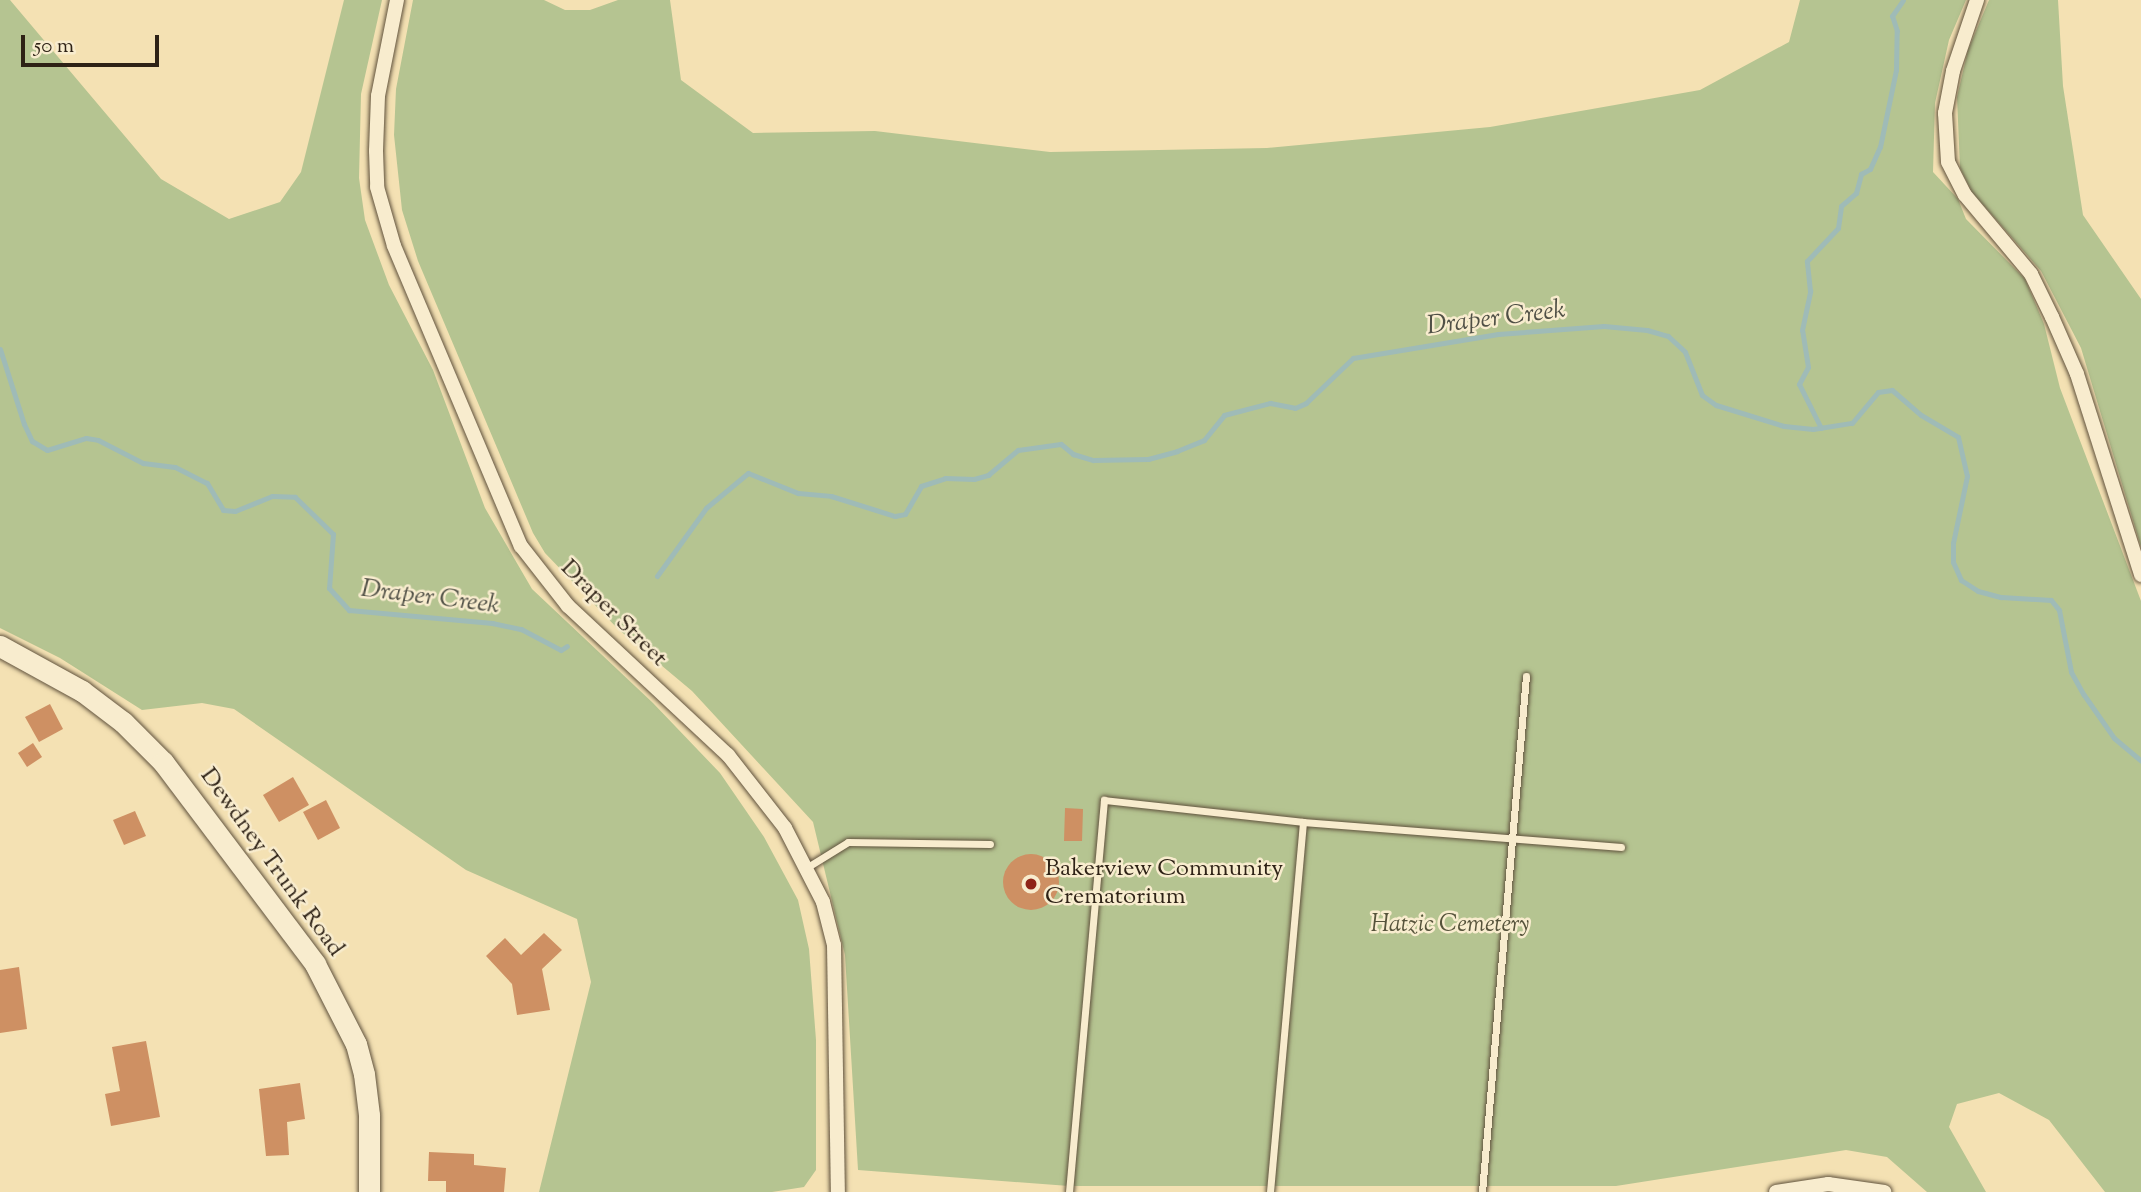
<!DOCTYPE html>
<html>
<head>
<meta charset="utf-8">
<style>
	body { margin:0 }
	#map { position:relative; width:2141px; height:1192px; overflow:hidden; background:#f4e1b3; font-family:"Sorts Mill Goudy",serif }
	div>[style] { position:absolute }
	.green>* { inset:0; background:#b5c491 }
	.stream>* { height:5px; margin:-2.5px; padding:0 2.5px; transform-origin:2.5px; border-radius:2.5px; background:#9fbbb7 }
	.building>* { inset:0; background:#ce9063 }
	.round { border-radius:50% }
	.roads { filter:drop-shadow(0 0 2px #60523d) drop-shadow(0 0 2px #60523d) }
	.lane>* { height:7px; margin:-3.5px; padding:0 3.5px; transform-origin:3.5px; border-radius:3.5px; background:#f8ecce }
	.street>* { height:14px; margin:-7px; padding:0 7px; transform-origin:7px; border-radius:7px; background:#f8ecce }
	.secondary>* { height:21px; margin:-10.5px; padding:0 10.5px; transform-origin:10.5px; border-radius:10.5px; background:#f8ecce }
	.dots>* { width:19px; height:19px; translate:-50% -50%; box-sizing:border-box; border:4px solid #f8ecce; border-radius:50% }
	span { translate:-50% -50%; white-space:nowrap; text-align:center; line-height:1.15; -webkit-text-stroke:5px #f8ecce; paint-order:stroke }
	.street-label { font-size:24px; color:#2e2216 }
	.poi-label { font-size:24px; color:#2e2216 }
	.left { translate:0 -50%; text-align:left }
	.park-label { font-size:24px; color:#56533b; font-style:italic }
	.water-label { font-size:26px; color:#505046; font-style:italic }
	.scale { position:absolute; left:21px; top:35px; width:138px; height:32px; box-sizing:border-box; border:4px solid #2e2216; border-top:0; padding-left:9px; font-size:21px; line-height:24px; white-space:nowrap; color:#2e2216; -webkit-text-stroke:5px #f8ecce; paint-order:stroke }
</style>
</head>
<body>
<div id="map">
	<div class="green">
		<div style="clip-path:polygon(0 0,10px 0,161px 179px,229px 219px,280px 202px,301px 172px,344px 0,382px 0,361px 94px,359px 178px,365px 220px,389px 285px,433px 370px,485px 508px,532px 589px,653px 703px,720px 773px,764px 837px,798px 900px,809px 949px,816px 1040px,816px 1170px,804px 1187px,772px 1192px,539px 1192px,591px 982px,577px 919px,466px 870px,234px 709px,202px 703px,142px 710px,60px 658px,0 628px)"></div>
		<div style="clip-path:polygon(413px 0,544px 0,565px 10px,590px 10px,618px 0,670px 0,681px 80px,753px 133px,875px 131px,1050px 152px,1267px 148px,1490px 127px,1700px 90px,1789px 42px,1800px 0,1966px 0,1949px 40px,1935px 103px,1933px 172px,1958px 199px,1966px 219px,2025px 279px,2044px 324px,2060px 388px,2141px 601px,2141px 1192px,2105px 1192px,2049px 1120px,1999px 1093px,1957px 1104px,1949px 1127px,1986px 1192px,1927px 1192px,1887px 1157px,1846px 1150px,1616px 1186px,1069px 1186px,858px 1170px,845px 955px,813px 822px,692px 691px,618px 629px,545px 553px,533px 533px,418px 261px,402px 210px,394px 135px,396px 89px)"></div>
		<div style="clip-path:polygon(1989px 0,2058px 0,2063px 86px,2083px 215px,2141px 299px,2141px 547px,2081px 348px,2041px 271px,1972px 192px,1960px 168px,1957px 97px,1968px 50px)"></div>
	</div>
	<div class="stream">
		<div style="left:0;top:349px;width:79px;rotate:72.3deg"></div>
		<div style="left:24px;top:424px;width:19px;rotate:65deg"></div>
		<div style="left:32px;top:441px;width:17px;rotate:31deg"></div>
		<div style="left:47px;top:450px;width:41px;rotate:-17.1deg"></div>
		<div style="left:86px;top:438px;width:12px;rotate:9deg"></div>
		<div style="left:98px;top:440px;width:51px;rotate:27.1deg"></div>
		<div style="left:143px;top:463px;width:32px;rotate:7deg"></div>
		<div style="left:175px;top:467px;width:36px;rotate:27deg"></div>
		<div style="left:207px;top:483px;width:31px;rotate:59deg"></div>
		<div style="left:223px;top:510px;width:12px;rotate:5deg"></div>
		<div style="left:235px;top:511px;width:40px;rotate:-22deg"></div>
		<div style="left:272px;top:496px;width:23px;rotate:2deg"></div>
		<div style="left:295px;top:497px;width:53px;rotate:44.2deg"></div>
		<div style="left:333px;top:534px;width:54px;rotate:94.2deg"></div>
		<div style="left:329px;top:588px;width:30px;rotate:48deg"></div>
		<div style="left:349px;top:610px;width:144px;rotate:5.2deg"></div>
		<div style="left:492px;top:623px;width:30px;rotate:12deg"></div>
		<div style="left:521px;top:629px;width:45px;rotate:27.7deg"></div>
		<div style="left:561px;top:650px;width:7px;rotate:-34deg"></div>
		<div style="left:1821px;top:428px;width:49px;rotate:-116.6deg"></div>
		<div style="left:1799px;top:384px;width:19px;rotate:-62deg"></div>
		<div style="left:1808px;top:367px;width:37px;rotate:-99deg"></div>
		<div style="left:1802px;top:330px;width:40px;rotate:-78deg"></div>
		<div style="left:1810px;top:291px;width:30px;rotate:-96deg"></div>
		<div style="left:1807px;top:261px;width:45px;rotate:-46.8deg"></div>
		<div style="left:1838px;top:228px;width:22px;rotate:-82deg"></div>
		<div style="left:1841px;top:206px;width:20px;rotate:-41deg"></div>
		<div style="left:1856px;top:193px;width:20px;rotate:-75deg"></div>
		<div style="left:1861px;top:174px;width:10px;rotate:-29deg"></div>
		<div style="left:1870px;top:169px;width:24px;rotate:-66deg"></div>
		<div style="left:1880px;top:147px;width:79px;rotate:-78.3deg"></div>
		<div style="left:1896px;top:70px;width:39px;rotate:-89deg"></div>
		<div style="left:1897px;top:31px;width:16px;rotate:-108deg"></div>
		<div style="left:1892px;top:16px;width:19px;rotate:-55deg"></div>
		<div style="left:657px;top:576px;width:84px;rotate:-54.2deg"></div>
		<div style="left:706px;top:508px;width:55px;rotate:-39.8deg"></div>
		<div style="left:748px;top:473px;width:54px;rotate:21.8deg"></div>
		<div style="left:798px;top:493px;width:33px;rotate:5deg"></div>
		<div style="left:831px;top:496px;width:67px;rotate:17.4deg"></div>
		<div style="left:895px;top:516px;width:10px;rotate:-11deg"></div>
		<div style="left:905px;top:514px;width:32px;rotate:-60deg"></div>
		<div style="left:921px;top:486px;width:25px;rotate:-18deg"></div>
		<div style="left:945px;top:478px;width:29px;rotate:2deg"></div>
		<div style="left:974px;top:479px;width:15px;rotate:-16deg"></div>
		<div style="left:988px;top:475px;width:39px;rotate:-40deg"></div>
		<div style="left:1018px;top:450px;width:43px;rotate:-7.9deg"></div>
		<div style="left:1061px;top:444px;width:16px;rotate:40deg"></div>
		<div style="left:1073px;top:454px;width:21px;rotate:17deg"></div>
		<div style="left:1093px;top:460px;width:55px;rotate:-1deg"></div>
		<div style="left:1148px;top:459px;width:30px;rotate:-15deg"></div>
		<div style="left:1177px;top:451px;width:29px;rotate:-22deg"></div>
		<div style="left:1204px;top:440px;width:32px;rotate:-51deg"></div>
		<div style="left:1224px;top:415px;width:48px;rotate:-14.6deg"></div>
		<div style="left:1270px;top:403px;width:25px;rotate:11deg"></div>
		<div style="left:1295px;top:408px;width:12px;rotate:-24deg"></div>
		<div style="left:1306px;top:403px;width:65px;rotate:-43.8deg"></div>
		<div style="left:1353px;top:358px;width:147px;rotate:-9.4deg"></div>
		<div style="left:1498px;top:334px;width:106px;rotate:-4.3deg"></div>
		<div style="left:1604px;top:326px;width:43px;rotate:5.3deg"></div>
		<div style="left:1647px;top:330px;width:22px;rotate:16deg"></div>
		<div style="left:1668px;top:336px;width:23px;rotate:43deg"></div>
		<div style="left:1685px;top:352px;width:46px;rotate:68.4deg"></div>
		<div style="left:1702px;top:395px;width:17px;rotate:36deg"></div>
		<div style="left:1716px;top:405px;width:71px;rotate:17.2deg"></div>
		<div style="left:1784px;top:426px;width:29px;rotate:6deg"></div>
		<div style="left:1813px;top:429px;width:39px;rotate:-9deg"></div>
		<div style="left:1852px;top:423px;width:40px;rotate:-50deg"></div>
		<div style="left:1878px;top:392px;width:14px;rotate:-8deg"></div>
		<div style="left:1892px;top:390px;width:38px;rotate:41deg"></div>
		<div style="left:1921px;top:415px;width:43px;rotate:30.7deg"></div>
		<div style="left:1958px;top:437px;width:40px;rotate:77deg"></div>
		<div style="left:1967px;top:476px;width:68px;rotate:101.8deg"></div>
		<div style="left:1953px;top:543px;width:19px;rotate:90deg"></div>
		<div style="left:1953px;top:562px;width:20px;rotate:66deg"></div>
		<div style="left:1961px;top:580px;width:20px;rotate:33deg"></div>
		<div style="left:1978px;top:591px;width:24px;rotate:15deg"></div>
		<div style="left:2001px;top:597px;width:50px;rotate:3.4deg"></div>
		<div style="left:2051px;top:600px;width:13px;rotate:51deg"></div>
		<div style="left:2059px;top:610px;width:63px;rotate:79deg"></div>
		<div style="left:2071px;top:672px;width:26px;rotate:61deg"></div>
		<div style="left:2084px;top:695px;width:52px;rotate:55.1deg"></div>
		<div style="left:2114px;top:738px;width:35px;rotate:40deg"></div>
	</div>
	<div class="building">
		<div style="clip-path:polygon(50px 704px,63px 729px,39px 742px,25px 717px)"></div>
		<div style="clip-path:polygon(33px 743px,42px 757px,27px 767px,18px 753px)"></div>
		<div style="clip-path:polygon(293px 777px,309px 805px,279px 822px,263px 795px)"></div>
		<div style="clip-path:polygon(326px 800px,340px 828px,318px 840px,303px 812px)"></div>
		<div style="clip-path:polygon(1065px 808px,1083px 809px,1082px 841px,1064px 841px)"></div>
		<div style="clip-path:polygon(135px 811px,146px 836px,124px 845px,113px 820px)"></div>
		<div class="round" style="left:1003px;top:854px;width:56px;height:56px"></div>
		<div style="clip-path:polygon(544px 933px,562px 950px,542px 969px,550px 1010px,517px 1015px,512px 984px,486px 956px,505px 938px,521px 955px)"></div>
		<div style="clip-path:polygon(19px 967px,27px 1029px,0 1033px,0 970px)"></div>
		<div style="clip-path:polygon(146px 1041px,160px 1117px,111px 1126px,105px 1094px,120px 1091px,112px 1047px)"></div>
		<div style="clip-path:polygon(300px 1083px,305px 1119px,287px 1122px,289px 1155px,266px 1156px,259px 1089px)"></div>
		<div style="clip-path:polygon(429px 1152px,474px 1154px,474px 1165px,506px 1168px,504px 1192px,446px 1192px,446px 1181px,428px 1181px)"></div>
	</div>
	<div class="roads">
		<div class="lane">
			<div style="left:1303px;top:822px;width:319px;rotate:4.5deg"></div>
			<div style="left:806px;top:868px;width:49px;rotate:-31.8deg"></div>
			<div style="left:848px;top:842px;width:142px;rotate:0.8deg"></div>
			<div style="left:1069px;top:1192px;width:394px;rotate:-84.9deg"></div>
			<div style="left:1104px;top:800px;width:200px;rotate:6.3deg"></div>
			<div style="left:1303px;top:822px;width:371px;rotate:95.1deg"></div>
			<div style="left:1482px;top:1192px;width:518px;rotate:-85.13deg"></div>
		</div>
		<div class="street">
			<div style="left:397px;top:0;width:98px;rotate:101.2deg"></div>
			<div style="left:378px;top:96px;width:55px;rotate:92.1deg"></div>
			<div style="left:376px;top:151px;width:36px;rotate:88deg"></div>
			<div style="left:377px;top:187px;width:61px;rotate:73.9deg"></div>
			<div style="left:394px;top:246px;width:326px;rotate:67.1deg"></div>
			<div style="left:521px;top:546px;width:76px;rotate:51.9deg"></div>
			<div style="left:568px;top:606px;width:219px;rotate:43deg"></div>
			<div style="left:728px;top:755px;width:93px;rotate:52deg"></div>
			<div style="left:785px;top:828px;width:83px;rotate:62.8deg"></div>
			<div style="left:823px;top:902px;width:44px;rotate:75.7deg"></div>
			<div style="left:834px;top:945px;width:247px;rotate:89.1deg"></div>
			<div style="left:1977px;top:0;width:75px;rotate:108.7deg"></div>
			<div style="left:1953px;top:71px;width:43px;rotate:100.8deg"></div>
			<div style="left:1945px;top:113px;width:49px;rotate:86.5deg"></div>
			<div style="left:1948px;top:162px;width:37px;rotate:63deg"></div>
			<div style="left:1965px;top:195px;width:103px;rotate:50.1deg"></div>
			<div style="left:2031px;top:274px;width:48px;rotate:64deg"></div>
			<div style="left:2052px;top:317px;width:62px;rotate:66.3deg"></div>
			<div style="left:2077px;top:374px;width:211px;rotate:72.3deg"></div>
			<div style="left:1776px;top:1192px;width:53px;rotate:-8.7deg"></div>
			<div style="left:1828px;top:1184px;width:57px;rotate:8.1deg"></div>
		</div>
		<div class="secondary">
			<div style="left:0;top:646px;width:94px;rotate:28.8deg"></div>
			<div style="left:82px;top:691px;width:51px;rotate:37.1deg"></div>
			<div style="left:123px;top:722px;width:57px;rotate:45deg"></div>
			<div style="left:163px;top:762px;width:253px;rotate:53deg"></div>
			<div style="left:315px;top:964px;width:90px;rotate:62.9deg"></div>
			<div style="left:356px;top:1044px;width:31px;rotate:75deg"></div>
			<div style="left:364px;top:1074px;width:41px;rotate:83deg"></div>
			<div style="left:369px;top:1115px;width:77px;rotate:90deg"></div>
		</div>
	</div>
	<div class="dots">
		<div style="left:1031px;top:884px;background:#8f2418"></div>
	</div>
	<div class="street-label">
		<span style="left:613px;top:614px;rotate:45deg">Draper Street</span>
		<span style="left:271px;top:863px;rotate:54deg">Dewdney Trunk Road</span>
	</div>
	<div class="poi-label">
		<span class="left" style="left:1045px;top:884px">Bakerview Community<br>Crematorium</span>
	</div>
	<div class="park-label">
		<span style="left:1450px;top:926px">Hatzic Cemetery</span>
	</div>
	<div class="water-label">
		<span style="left:1496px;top:319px;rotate:-7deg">Draper Creek</span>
		<span style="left:430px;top:598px;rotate:7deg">Draper Creek</span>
	</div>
	<div class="scale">50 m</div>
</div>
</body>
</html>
